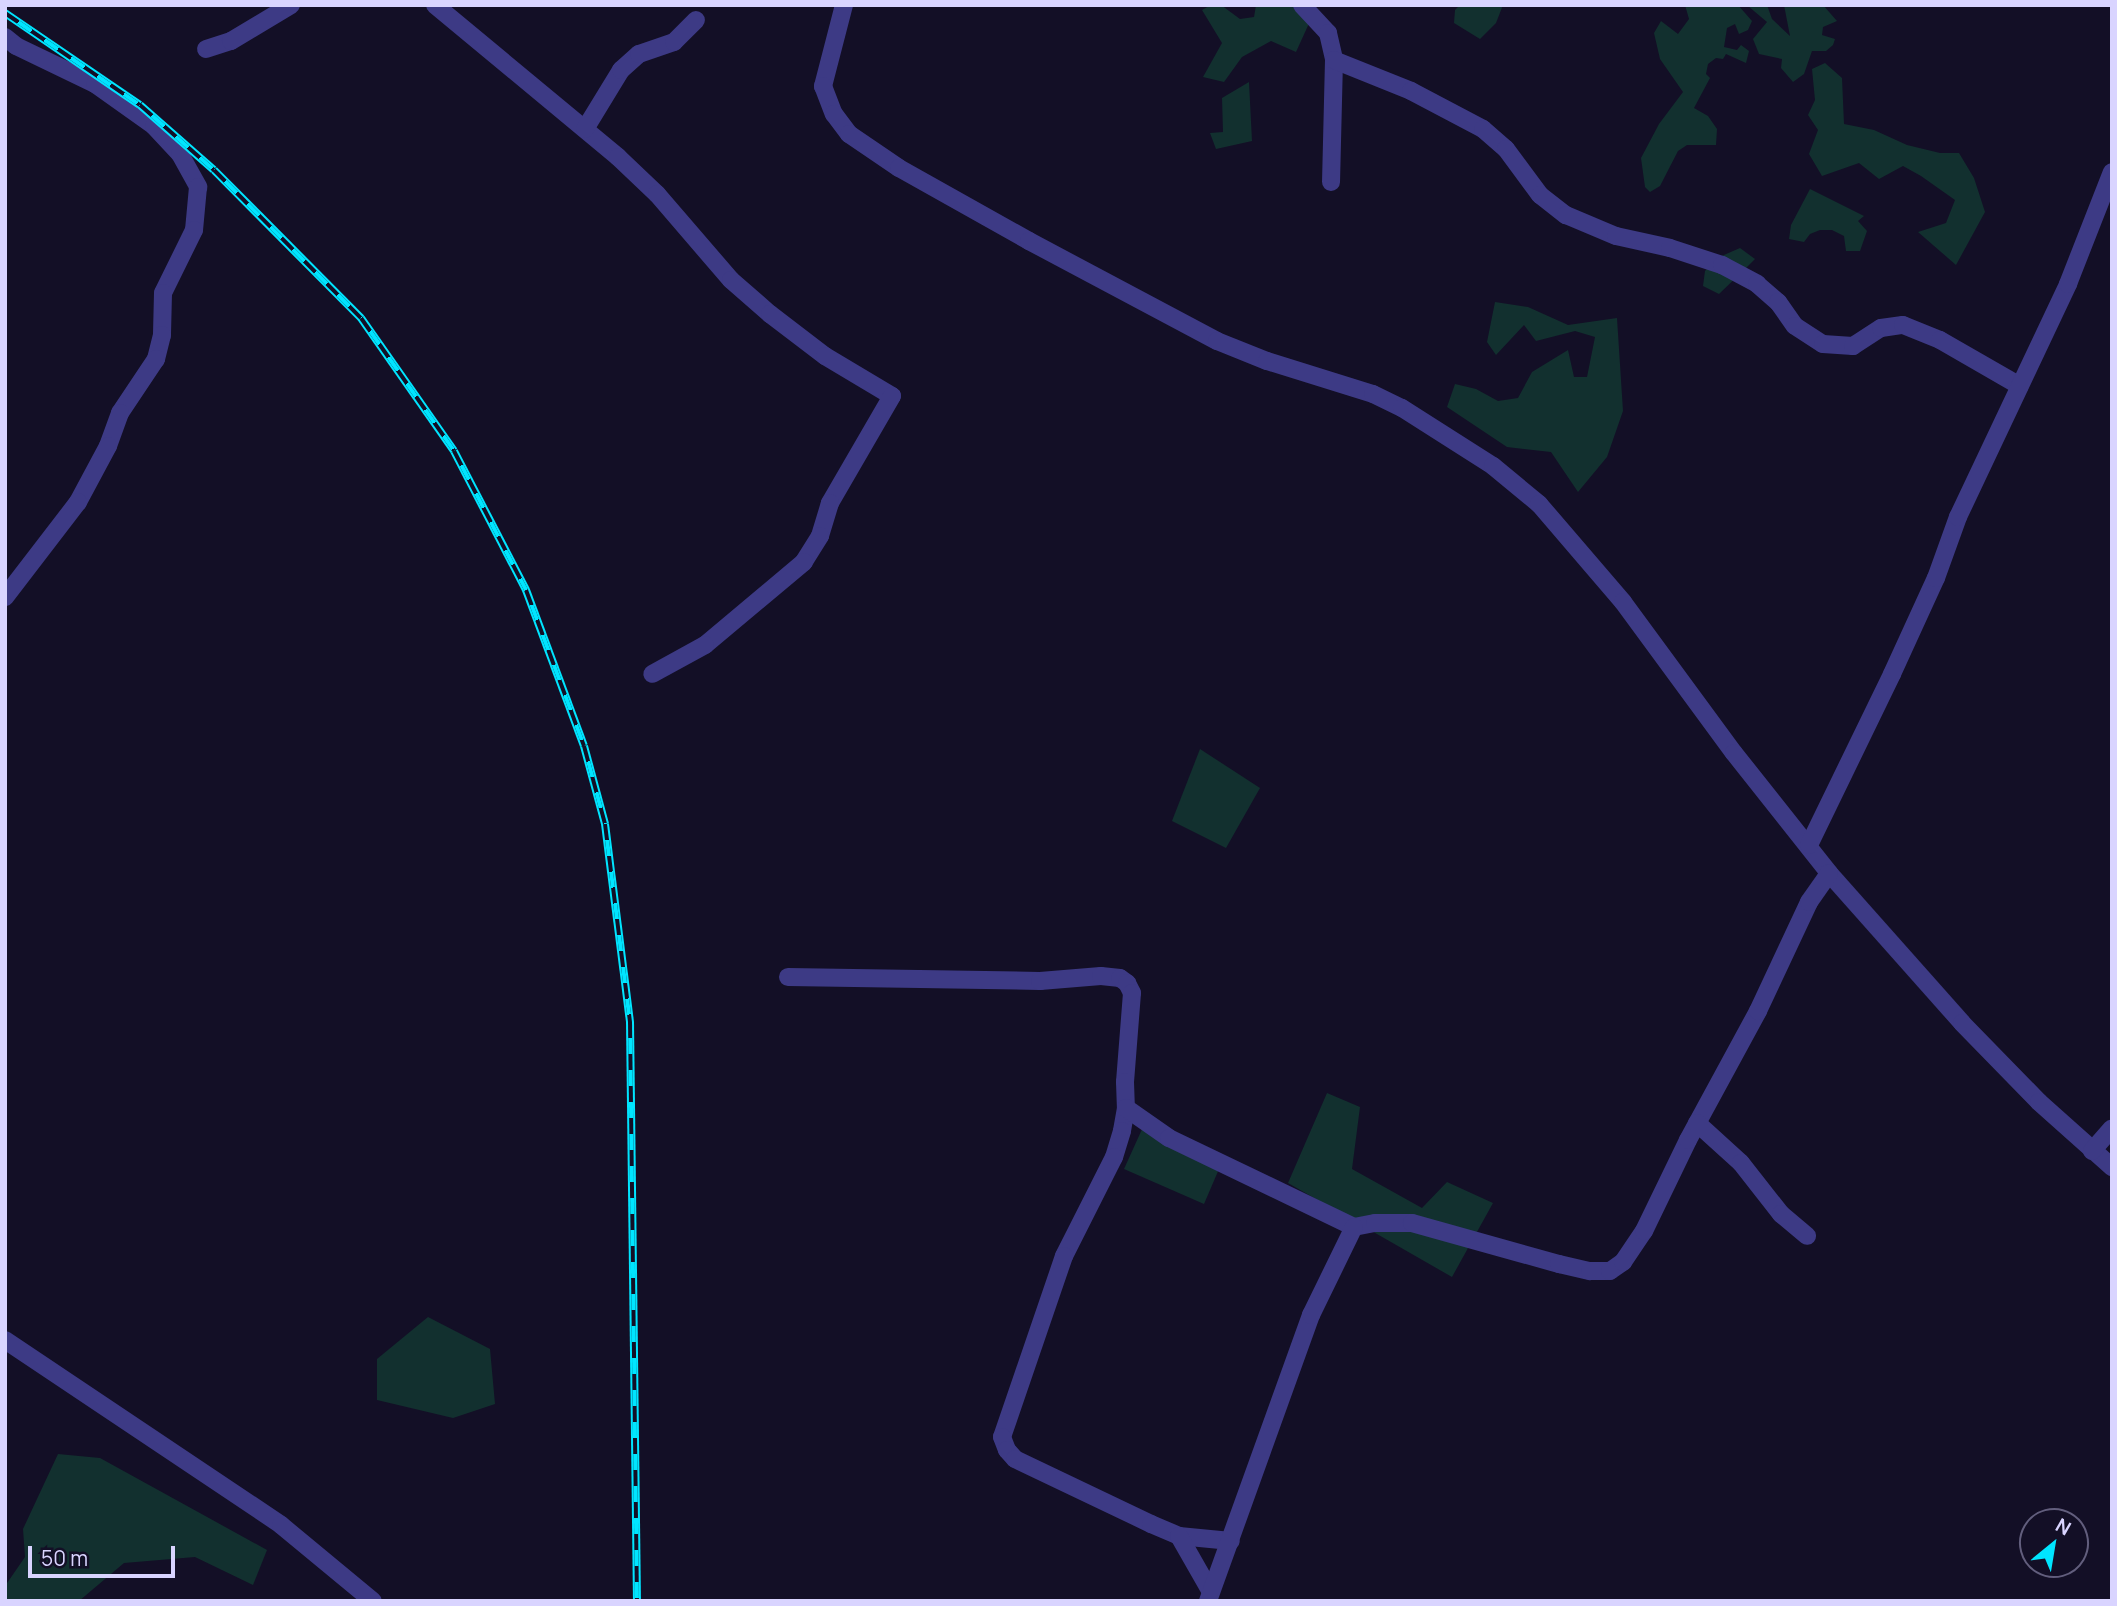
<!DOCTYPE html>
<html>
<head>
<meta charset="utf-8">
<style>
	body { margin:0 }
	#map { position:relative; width:2117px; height:1606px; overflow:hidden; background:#130f26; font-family:Manrope,sans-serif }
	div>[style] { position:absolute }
	.green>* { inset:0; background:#12302f }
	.minor>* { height:18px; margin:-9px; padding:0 9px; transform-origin:9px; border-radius:9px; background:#3d3a85 }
	.rail>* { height:8px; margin-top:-4px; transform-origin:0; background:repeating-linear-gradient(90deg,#130f26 0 16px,#00e5ff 0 32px); box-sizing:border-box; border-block:2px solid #00e5ff }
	span { translate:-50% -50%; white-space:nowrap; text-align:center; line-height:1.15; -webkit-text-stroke:5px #130f26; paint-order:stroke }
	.frame { position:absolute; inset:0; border:7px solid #d9d4ff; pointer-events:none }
	.north { position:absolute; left:2019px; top:1508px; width:70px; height:70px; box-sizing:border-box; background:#130f26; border:2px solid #625e7d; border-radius:50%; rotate:30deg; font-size:19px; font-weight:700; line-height:28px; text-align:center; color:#d9d4ff }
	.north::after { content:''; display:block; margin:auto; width:24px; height:32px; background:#00e5ff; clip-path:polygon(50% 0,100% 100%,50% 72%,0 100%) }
	.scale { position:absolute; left:28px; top:1546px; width:147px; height:32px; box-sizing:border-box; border:4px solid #d9d4ff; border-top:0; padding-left:9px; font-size:21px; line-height:24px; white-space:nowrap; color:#d9d4ff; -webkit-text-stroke:5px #130f26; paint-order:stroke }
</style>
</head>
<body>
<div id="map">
	<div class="green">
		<div style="clip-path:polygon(1211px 5px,1221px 5px,1240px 19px,1254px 17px,1256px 5px,1299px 5px,1311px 19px,1296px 52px,1271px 41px,1242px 57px,1224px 82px,1203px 77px,1222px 43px,1202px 10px)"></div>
		<div style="clip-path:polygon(1460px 5px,1503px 5px,1496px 23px,1480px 39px,1454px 23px,1455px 10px)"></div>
		<div style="clip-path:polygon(1685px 5px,1738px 5px,1752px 21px,1748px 30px,1739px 34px,1735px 24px,1727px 28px,1724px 47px,1737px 50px,1741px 45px,1749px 51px,1746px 63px,1726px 54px,1723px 59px,1716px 58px,1708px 64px,1706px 74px,1710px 78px,1694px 108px,1708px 116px,1717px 129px,1716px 145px,1687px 145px,1678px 151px,1660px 186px,1650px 192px,1645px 187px,1641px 158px,1659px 124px,1683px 92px,1660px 59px,1654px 33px,1661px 21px,1678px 34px,1689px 19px)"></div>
		<div style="clip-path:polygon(1767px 5px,1772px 19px,1790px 36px,1784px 5px,1823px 5px,1837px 21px,1823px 27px,1822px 35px,1835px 39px,1833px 45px,1826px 51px,1812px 51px,1804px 74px,1793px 82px,1781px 68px,1782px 59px,1759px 54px,1753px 39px,1767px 22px,1748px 6px)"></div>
		<div style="clip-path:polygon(1825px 63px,1842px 78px,1844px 124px,1874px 130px,1907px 145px,1940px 153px,1959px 153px,1974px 178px,1985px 212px,1956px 265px,1918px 232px,1946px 223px,1955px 200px,1921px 176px,1903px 166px,1879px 179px,1859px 163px,1822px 176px,1809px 154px,1818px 130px,1808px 115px,1815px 100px,1812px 69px)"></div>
		<div style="clip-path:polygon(1249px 82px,1252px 141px,1216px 149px,1210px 133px,1223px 132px,1222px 98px)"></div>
		<div style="clip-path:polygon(1810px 189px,1864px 216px,1858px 221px,1867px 231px,1860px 251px,1846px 251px,1844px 236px,1832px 230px,1820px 230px,1810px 234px,1804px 242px,1789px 239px,1791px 225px)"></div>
		<div style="clip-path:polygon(1740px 248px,1755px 259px,1746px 268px,1719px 294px,1703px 286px,1705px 271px,1717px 258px)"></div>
		<div style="clip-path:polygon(1495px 302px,1528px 307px,1568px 325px,1617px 318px,1623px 411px,1607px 457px,1578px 492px,1551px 452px,1507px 447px,1447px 407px,1455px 384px,1476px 389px,1498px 401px,1518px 398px,1532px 372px,1568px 350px,1574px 377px,1587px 377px,1595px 337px,1575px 331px,1536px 341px,1524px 325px,1496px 355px,1487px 342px)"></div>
		<div style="clip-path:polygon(1200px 749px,1260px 788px,1226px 848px,1172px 821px)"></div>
		<div style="clip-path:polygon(1327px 1093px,1360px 1107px,1352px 1169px,1422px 1208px,1447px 1182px,1493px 1203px,1452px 1277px,1288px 1183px)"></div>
		<div style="clip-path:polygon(1143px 1127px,1222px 1162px,1204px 1204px,1124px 1169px)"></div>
		<div style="clip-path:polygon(428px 1317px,490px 1349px,495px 1404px,453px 1418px,377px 1400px,377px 1359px)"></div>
		<div style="clip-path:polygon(58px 1454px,100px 1458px,267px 1550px,253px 1585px,195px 1557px,124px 1563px,79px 1601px,5px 1601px,5px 1586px,25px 1557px,23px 1529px)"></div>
	</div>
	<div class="minor">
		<div style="left:435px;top:5px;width:238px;rotate:39.7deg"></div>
		<div style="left:618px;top:157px;width:54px;rotate:43.5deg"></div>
		<div style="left:657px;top:194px;width:113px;rotate:49.3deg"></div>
		<div style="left:731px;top:280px;width:52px;rotate:41.1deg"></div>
		<div style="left:770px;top:314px;width:69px;rotate:37.4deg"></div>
		<div style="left:825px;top:356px;width:78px;rotate:30.8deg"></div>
		<div style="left:892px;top:396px;width:124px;rotate:120.1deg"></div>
		<div style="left:830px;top:503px;width:34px;rotate:107deg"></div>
		<div style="left:820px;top:536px;width:31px;rotate:122deg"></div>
		<div style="left:804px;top:562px;width:129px;rotate:140deg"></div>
		<div style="left:705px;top:645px;width:60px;rotate:151.3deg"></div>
		<div style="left:844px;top:5px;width:84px;rotate:104.5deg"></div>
		<div style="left:823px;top:86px;width:30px;rotate:69deg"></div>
		<div style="left:834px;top:114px;width:25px;rotate:53deg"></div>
		<div style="left:849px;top:134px;width:60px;rotate:34.2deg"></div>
		<div style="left:899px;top:168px;width:149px;rotate:29.3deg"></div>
		<div style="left:1029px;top:241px;width:213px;rotate:28deg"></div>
		<div style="left:1217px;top:341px;width:54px;rotate:21.8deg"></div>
		<div style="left:1267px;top:361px;width:111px;rotate:17.3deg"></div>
		<div style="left:1373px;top:394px;width:32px;rotate:26deg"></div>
		<div style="left:1402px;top:408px;width:108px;rotate:32.5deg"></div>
		<div style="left:1493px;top:466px;width:60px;rotate:39.6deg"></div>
		<div style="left:1539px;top:504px;width:129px;rotate:49.4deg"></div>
		<div style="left:1623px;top:602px;width:187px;rotate:53.7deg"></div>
		<div style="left:1734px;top:753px;width:153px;rotate:51.6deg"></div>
		<div style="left:1829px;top:873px;width:200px;rotate:48.4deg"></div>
		<div style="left:1962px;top:1023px;width:110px;rotate:45.7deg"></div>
		<div style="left:2039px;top:1102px;width:98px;rotate:41.7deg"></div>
		<div style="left:1302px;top:5px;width:38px;rotate:47deg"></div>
		<div style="left:1328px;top:33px;width:28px;rotate:77deg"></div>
		<div style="left:1334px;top:60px;width:122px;rotate:91.4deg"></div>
		<div style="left:5px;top:37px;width:14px;rotate:39deg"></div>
		<div style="left:16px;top:46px;width:88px;rotate:25.7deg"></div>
		<div style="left:95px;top:84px;width:72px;rotate:35.4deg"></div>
		<div style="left:154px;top:126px;width:38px;rotate:47deg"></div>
		<div style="left:180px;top:154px;width:38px;rotate:61deg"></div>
		<div style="left:198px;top:187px;width:43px;rotate:95.3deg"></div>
		<div style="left:194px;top:230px;width:70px;rotate:116.2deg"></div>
		<div style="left:163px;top:293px;width:42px;rotate:91.4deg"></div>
		<div style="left:162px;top:335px;width:25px;rotate:104deg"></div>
		<div style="left:156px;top:359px;width:65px;rotate:123.7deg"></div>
		<div style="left:120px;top:413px;width:35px;rotate:110deg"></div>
		<div style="left:108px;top:446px;width:64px;rotate:118.2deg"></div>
		<div style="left:78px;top:502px;width:120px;rotate:127.5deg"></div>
		<div style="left:206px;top:49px;width:26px;rotate:-18deg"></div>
		<div style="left:231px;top:41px;width:70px;rotate:-31deg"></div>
		<div style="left:1334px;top:60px;width:83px;rotate:21.9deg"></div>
		<div style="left:1411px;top:91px;width:81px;rotate:27.8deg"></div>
		<div style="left:1483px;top:129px;width:30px;rotate:41deg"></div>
		<div style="left:1506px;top:149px;width:57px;rotate:53.5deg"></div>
		<div style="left:1540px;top:195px;width:33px;rotate:38deg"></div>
		<div style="left:1566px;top:215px;width:54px;rotate:22.8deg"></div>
		<div style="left:1616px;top:236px;width:55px;rotate:12.5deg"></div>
		<div style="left:1670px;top:248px;width:55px;rotate:18.1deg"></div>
		<div style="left:1722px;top:265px;width:40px;rotate:28deg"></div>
		<div style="left:1757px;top:284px;width:28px;rotate:41deg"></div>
		<div style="left:1778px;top:302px;width:29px;rotate:55deg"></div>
		<div style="left:1795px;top:326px;width:33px;rotate:33deg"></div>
		<div style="left:1823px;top:344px;width:30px;rotate:4deg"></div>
		<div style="left:1853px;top:346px;width:33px;rotate:-33deg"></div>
		<div style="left:1881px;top:328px;width:22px;rotate:-8deg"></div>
		<div style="left:1903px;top:325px;width:40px;rotate:22deg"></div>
		<div style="left:1940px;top:340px;width:92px;rotate:29.9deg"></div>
		<div style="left:585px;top:129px;width:69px;rotate:-58.6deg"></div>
		<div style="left:621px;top:70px;width:24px;rotate:-42deg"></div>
		<div style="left:639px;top:54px;width:37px;rotate:-19deg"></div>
		<div style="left:674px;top:42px;width:31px;rotate:-45deg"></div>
		<div style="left:1809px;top:845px;width:190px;rotate:-64.1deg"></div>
		<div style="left:1892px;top:674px;width:106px;rotate:-65.4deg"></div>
		<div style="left:1936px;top:578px;width:65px;rotate:-70.2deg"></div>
		<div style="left:1958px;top:517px;width:258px;rotate:-64.7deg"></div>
		<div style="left:2068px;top:284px;width:120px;rotate:-68.6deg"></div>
		<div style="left:788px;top:977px;width:252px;rotate:0.9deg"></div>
		<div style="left:1040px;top:981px;width:61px;rotate:-4.7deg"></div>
		<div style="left:1101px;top:976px;width:19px;rotate:6deg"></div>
		<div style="left:1120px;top:978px;width:9px;rotate:36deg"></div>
		<div style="left:1127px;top:983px;width:11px;rotate:63deg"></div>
		<div style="left:1132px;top:993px;width:89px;rotate:94.5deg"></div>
		<div style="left:1125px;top:1082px;width:26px;rotate:88deg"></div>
		<div style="left:1126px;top:1108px;width:23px;rotate:100deg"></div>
		<div style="left:1122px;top:1131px;width:27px;rotate:107deg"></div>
		<div style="left:1114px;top:1157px;width:111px;rotate:116.8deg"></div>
		<div style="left:1064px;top:1256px;width:191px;rotate:108.9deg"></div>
		<div style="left:1002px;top:1437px;width:14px;rotate:69deg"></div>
		<div style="left:1007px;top:1450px;width:12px;rotate:48deg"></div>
		<div style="left:1015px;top:1459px;width:151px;rotate:25.5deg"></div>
		<div style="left:1151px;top:1524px;width:30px;rotate:23deg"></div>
		<div style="left:1179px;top:1536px;width:52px;rotate:5.5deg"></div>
		<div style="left:1126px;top:1108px;width:52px;rotate:34.9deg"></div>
		<div style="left:1169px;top:1138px;width:205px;rotate:25.7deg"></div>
		<div style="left:1354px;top:1227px;width:21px;rotate:-11deg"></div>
		<div style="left:1375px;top:1223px;width:37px"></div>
		<div style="left:1412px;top:1223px;width:153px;rotate:15.6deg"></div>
		<div style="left:1559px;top:1264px;width:32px;rotate:13deg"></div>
		<div style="left:1590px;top:1271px;width:20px"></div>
		<div style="left:1610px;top:1271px;width:16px;rotate:-35deg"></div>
		<div style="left:1623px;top:1262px;width:37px;rotate:-56deg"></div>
		<div style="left:1644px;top:1231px;width:101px;rotate:-64.2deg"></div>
		<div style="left:1688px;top:1140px;width:147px;rotate:-61.5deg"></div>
		<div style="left:1758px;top:1011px;width:120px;rotate:-64.9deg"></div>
		<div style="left:1809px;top:902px;width:35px;rotate:-55deg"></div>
		<div style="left:1697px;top:1123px;width:59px;rotate:42.3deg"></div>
		<div style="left:1741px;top:1163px;width:65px;rotate:51.9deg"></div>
		<div style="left:1781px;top:1214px;width:34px;rotate:40deg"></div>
		<div style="left:2092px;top:1151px;width:30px;rotate:-49deg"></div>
		<div style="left:5px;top:1340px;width:332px;rotate:33.8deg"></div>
		<div style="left:281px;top:1525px;width:119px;rotate:39.6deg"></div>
		<div style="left:1179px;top:1536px;width:64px;rotate:60.3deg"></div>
		<div style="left:1208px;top:1601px;width:304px;rotate:-70.2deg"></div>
		<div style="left:1311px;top:1315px;width:98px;rotate:-64deg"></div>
	</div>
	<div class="rail">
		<div style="left:5px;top:13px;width:163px;rotate:34.3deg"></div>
		<div style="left:140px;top:105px;width:98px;rotate:41.3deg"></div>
		<div style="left:214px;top:170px;width:209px;rotate:45.2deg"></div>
		<div style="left:361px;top:318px;width:162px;rotate:55deg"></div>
		<div style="left:454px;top:451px;width:157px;rotate:62.6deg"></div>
		<div style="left:526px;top:590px;width:166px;rotate:69.6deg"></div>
		<div style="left:584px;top:746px;width:81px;rotate:74.9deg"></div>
		<div style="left:605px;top:824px;width:200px;rotate:82.8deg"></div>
		<div style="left:630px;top:1022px;width:579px;rotate:89.31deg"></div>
	</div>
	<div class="frame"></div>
	<div class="north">N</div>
	<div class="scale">50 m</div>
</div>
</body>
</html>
